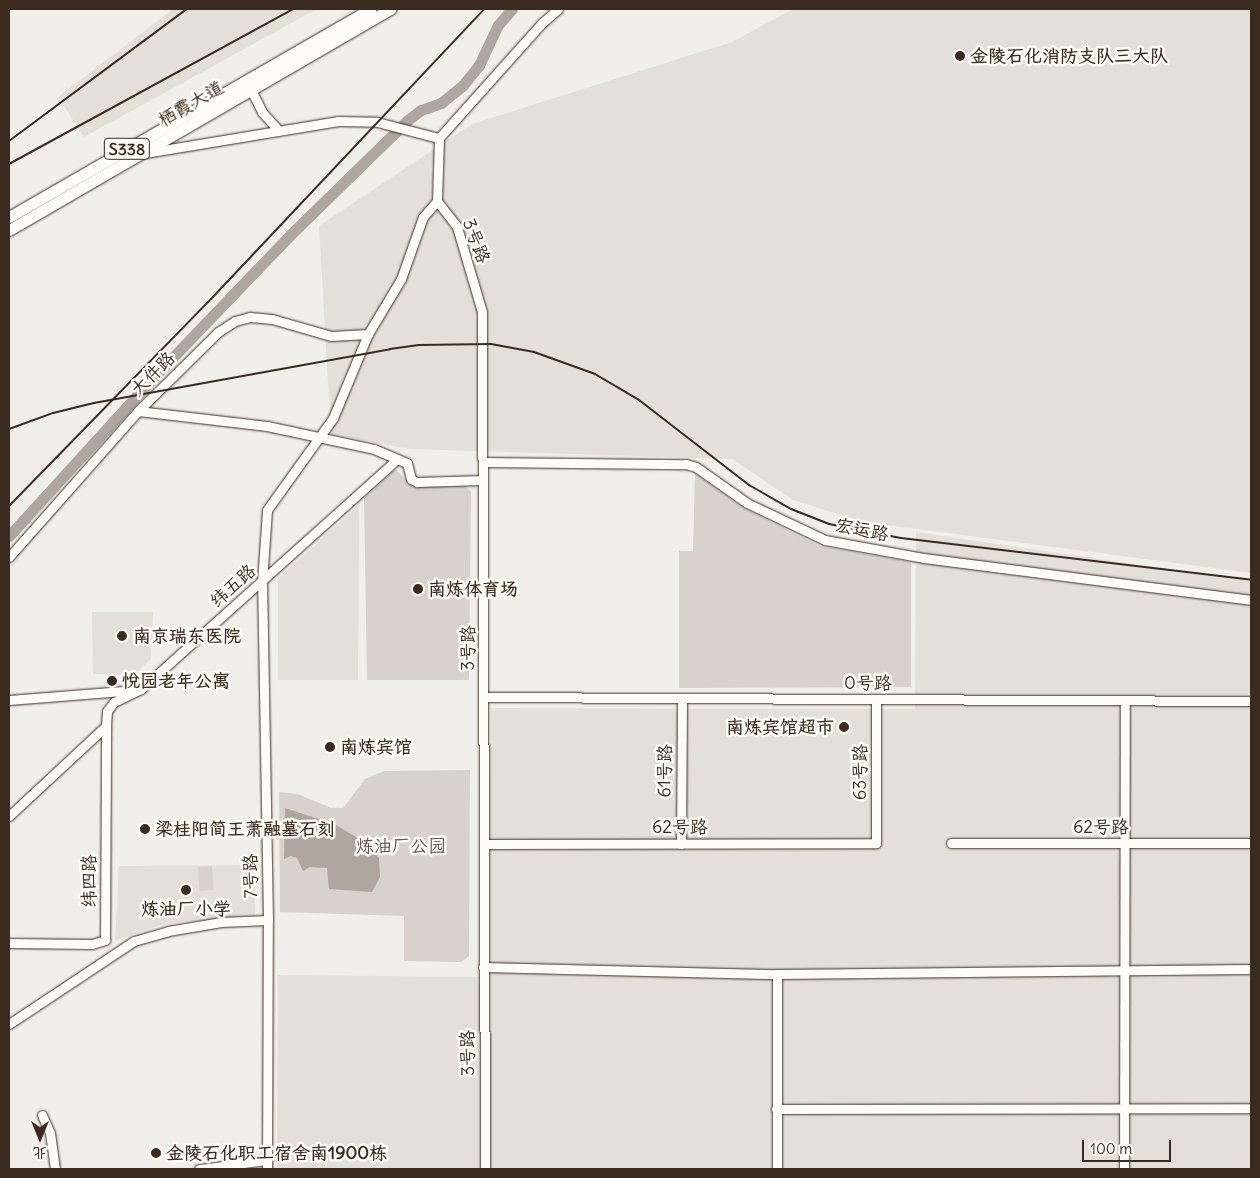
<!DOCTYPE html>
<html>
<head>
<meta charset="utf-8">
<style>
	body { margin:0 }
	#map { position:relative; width:1260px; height:1178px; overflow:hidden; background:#f1efea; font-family:Delius,"LXGW WenKai TC",sans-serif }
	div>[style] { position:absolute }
	.built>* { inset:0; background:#e3e0da }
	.green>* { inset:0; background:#d7d2cc }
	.water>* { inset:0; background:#aea69f }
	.river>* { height:11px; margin:-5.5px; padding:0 5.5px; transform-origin:5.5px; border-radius:5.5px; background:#aea69f }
	.roads { filter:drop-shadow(0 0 1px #3b2a1e) drop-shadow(0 0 1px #3b2a1e) }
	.minor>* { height:9px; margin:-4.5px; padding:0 4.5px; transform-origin:4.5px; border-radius:4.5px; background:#fdfcf7 }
	.major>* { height:11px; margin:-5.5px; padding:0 5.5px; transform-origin:5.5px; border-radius:5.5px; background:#fdfcf7 }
	.rail>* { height:2px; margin:-1px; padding:0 1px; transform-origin:1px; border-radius:1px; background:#3b2a1e }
	.dots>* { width:14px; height:14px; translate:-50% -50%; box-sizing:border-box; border:2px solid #fdfcf7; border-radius:50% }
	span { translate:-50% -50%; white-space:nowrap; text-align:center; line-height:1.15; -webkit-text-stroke:5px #fdfcf7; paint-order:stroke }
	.shield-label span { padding:1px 4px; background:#fdfcf7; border:1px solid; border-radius:4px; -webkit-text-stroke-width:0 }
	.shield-label { font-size:16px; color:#3b2a1e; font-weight:700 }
	.poi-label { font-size:18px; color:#3b2a1e; font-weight:700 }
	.left { translate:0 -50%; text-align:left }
	.right { translate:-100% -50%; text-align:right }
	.street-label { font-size:18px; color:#3b2a1e }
	.park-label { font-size:18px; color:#62544a }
	.frame { position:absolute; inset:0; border:10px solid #3b2a1e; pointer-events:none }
	.north { position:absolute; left:15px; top:1113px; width:50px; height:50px; -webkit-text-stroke:4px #fdfcf7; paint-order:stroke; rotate:180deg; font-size:14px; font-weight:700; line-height:20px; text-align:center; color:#3b2a1e }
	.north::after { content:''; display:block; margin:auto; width:18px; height:22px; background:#3b2a1e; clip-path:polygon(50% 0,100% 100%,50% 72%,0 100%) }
	.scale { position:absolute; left:1082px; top:1140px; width:89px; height:22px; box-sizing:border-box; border:2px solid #3b2a1e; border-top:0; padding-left:6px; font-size:15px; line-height:18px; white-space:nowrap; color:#3b2a1e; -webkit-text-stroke:4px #fdfcf7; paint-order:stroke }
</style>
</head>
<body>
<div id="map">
	<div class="built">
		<div style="clip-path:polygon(173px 9px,317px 9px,84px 137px,58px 97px)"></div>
		<div style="clip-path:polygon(793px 9px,1251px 9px,1251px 573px,864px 522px,793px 500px,732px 459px,410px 449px,331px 434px,319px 226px,472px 124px,732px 42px)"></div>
		<div style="clip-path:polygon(359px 505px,358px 680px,278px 680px,278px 578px)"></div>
		<div style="clip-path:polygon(916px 532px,1251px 581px,1251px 1169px,277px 1169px,278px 975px,488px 977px,491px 708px,915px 709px)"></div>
		<div style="clip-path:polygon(92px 612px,153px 612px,151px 659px,134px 675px,93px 674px)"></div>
		<div style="clip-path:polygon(254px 865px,255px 915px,166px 924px,115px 940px,119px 866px)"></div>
	</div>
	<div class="green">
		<div style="clip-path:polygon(395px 469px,411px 485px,463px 483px,471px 492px,469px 680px,367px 680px,364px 498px)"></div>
		<div style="clip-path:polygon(695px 473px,745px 509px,820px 546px,911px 562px,911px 687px,679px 688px,679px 551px,693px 551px)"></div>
		<div style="clip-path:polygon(470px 770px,469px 956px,461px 962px,404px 961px,404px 916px,280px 912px,279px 792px,298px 794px,331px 808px,343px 808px,365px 779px,384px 771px)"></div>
		<div style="clip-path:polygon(212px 866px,213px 890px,199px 891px,198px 867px)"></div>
	</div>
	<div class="water">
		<div style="clip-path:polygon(285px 808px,334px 824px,363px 841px,379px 858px,380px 877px,372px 892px,329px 889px,327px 868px,310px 867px,303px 871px,297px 858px,291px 856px,284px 859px)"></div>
	</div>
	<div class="river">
		<div style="left:9px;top:536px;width:212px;rotate:-47.7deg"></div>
		<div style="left:152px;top:379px;width:199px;rotate:-46.2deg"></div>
		<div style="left:290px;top:235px;width:165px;rotate:-44.3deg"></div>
		<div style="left:408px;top:120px;width:16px;rotate:-38deg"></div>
		<div style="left:421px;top:110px;width:21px;rotate:-19deg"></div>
		<div style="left:441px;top:103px;width:28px;rotate:-39deg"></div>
		<div style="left:463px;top:85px;width:26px;rotate:-51deg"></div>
		<div style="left:479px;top:65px;width:44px;rotate:-64.6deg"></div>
		<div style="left:498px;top:25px;width:21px;rotate:-49deg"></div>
	</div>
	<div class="roads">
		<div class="minor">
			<div style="left:249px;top:86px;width:29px;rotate:63deg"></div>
			<div style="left:262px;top:112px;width:25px;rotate:48deg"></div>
			<div style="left:439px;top:138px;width:63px;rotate:91.8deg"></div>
			<div style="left:437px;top:201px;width:33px;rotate:52deg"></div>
			<div style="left:457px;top:227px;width:89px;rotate:73.6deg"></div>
			<div style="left:482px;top:312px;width:857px;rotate:89.8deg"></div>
			<div style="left:439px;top:138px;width:154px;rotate:-48.2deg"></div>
			<div style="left:542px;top:23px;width:21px;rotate:-41deg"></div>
			<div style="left:145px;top:153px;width:196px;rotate:-9.4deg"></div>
			<div style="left:338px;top:121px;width:39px;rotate:1deg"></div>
			<div style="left:377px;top:122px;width:64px;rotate:14.5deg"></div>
			<div style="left:138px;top:411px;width:130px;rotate:6.6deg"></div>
			<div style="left:267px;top:426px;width:109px;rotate:12.1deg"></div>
			<div style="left:374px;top:449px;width:36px;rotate:23deg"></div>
			<div style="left:407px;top:463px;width:16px;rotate:76deg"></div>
			<div style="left:411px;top:479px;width:7px;rotate:27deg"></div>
			<div style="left:417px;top:482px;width:66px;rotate:-1.7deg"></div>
			<div style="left:483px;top:462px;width:203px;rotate:0.6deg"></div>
			<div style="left:686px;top:464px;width:10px;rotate:17deg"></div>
			<div style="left:696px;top:467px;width:62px;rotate:35.2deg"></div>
			<div style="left:747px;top:503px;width:86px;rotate:25.4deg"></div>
			<div style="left:825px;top:540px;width:101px;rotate:10.3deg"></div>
			<div style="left:924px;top:558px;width:330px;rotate:7.3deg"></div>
			<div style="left:9px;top:557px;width:195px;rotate:-48.5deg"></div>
			<div style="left:138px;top:411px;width:112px;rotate:-44.6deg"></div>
			<div style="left:218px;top:332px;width:20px;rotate:-33deg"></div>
			<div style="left:235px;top:321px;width:16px;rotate:-15deg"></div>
			<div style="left:250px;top:317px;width:22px;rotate:5deg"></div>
			<div style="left:272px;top:319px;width:61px;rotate:16.1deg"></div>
			<div style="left:331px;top:336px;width:37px;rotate:-3deg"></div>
			<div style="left:484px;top:697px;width:767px;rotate:0.3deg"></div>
			<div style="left:9px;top:700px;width:127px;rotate:-4.5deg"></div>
			<div style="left:9px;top:816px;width:132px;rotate:-42.9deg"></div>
			<div style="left:106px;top:726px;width:15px;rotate:-86deg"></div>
			<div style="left:107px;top:711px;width:11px;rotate:-52deg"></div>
			<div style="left:114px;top:702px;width:30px;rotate:-26deg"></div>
			<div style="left:141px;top:689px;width:344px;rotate:-41.9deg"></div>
			<div style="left:951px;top:843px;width:300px"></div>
			<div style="left:484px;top:844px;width:392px;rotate:-0.1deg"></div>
			<div style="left:876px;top:843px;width:143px;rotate:-90deg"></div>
			<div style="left:681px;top:844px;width:145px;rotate:-89.6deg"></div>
			<div style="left:9px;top:943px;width:83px;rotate:0.7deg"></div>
			<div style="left:92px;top:944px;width:14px;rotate:-17deg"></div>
			<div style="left:105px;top:940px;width:214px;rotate:-89.7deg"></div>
			<div style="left:483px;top:967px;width:294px;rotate:1.4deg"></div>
			<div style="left:777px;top:974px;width:474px;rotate:-0.6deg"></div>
			<div style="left:9px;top:1024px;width:150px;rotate:-33.6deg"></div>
			<div style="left:134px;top:941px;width:35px;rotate:-16deg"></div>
			<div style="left:168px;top:931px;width:54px;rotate:-9.6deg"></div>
			<div style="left:221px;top:922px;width:47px;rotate:-2.4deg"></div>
			<div style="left:776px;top:1109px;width:475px;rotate:-0.1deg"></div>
			<div style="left:42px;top:1115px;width:20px;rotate:66deg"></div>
			<div style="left:50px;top:1133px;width:36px;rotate:82deg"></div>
			<div style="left:199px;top:1169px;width:69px;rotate:-7.5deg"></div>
			<div style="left:267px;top:1169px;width:249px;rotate:-89.8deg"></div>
			<div style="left:268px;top:920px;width:338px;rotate:-91deg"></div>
			<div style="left:262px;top:582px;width:72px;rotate:-86deg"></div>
			<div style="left:267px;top:510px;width:113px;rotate:-54.3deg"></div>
			<div style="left:333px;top:418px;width:91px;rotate:-67.4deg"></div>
			<div style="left:368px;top:334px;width:64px;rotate:-59deg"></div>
			<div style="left:401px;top:279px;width:66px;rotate:-70.5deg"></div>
			<div style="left:423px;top:217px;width:21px;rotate:-49deg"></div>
			<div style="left:777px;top:1169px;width:195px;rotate:-90deg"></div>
			<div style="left:1124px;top:1169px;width:469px;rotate:-89.9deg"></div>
		</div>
		<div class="major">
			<div style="left:9px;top:217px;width:417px;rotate:-29.9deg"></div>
			<div style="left:9px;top:230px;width:441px;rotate:-30.1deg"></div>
		</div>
	</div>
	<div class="rail">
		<div style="left:9px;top:141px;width:222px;rotate:-36.6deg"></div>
		<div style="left:9px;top:164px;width:324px;rotate:-28.6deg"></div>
		<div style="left:9px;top:429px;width:47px;rotate:-20deg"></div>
		<div style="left:53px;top:413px;width:42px;rotate:-13.7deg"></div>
		<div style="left:94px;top:403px;width:301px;rotate:-10.3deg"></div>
		<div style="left:390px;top:349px;width:29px;rotate:-8deg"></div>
		<div style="left:419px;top:345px;width:72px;rotate:-0.8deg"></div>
		<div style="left:491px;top:344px;width:44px;rotate:10.5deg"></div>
		<div style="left:534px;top:352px;width:65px;rotate:19.8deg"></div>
		<div style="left:595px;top:374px;width:51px;rotate:30.6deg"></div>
		<div style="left:639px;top:400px;width:139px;rotate:37.7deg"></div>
		<div style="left:749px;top:485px;width:48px;rotate:29.7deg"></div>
		<div style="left:791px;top:509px;width:41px;rotate:21.5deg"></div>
		<div style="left:829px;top:524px;width:73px;rotate:11deg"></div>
		<div style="left:901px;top:538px;width:353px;rotate:6.8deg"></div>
		<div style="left:9px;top:506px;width:289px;rotate:-45.7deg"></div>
		<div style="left:211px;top:299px;width:398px;rotate:-46.7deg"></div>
	</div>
	<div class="dots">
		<div style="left:960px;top:56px;background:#3b2a1e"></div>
		<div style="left:418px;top:589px;background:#3b2a1e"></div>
		<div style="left:122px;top:636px;background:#3b2a1e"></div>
		<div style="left:112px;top:681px;background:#3b2a1e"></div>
		<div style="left:844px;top:727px;background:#3b2a1e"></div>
		<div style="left:330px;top:747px;background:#3b2a1e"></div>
		<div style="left:145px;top:829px;background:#3b2a1e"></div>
		<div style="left:186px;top:890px;background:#3b2a1e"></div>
		<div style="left:156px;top:1153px;background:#3b2a1e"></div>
	</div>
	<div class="shield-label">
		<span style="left:127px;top:149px">S338</span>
	</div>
	<div class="poi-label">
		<span class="left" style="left:970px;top:56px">金陵石化消防支队三大队</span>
		<span class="left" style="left:428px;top:589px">南炼体育场</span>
		<span class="left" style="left:133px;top:636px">南京瑞东医院</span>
		<span class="left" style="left:122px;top:681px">悦园老年公寓</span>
		<span class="right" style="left:834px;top:727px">南炼宾馆超市</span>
		<span class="left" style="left:340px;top:747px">南炼宾馆</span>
		<span class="left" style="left:155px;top:829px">梁桂阳简王萧融墓石刻</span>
		<span style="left:186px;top:909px">炼油厂小学</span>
		<span class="left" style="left:166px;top:1153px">金陵石化职工宿舍南1900栋</span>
	</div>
	<div class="street-label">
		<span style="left:191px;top:104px;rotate:-30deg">栖霞大道</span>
		<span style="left:476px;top:241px;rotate:69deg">3号路</span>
		<span style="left:153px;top:374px;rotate:-45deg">大件路</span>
		<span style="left:862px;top:530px;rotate:11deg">宏运路</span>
		<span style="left:233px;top:586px;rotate:-42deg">纬五路</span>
		<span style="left:468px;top:648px;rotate:-90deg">3号路</span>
		<span style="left:868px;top:683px">0号路</span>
		<span style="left:665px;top:771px;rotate:-89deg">61号路</span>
		<span style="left:860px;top:772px;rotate:-90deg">63号路</span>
		<span style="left:680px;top:827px">62号路</span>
		<span style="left:1101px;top:827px">62号路</span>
		<span style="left:251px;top:876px;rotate:-91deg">7号路</span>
		<span style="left:89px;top:881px;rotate:-90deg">纬四路</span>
		<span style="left:468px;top:1053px;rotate:-91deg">3号路</span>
	</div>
	<div class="park-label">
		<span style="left:401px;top:846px">炼油厂公园</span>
	</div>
	<div class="frame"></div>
	<div class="north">北</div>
	<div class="scale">100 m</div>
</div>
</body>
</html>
